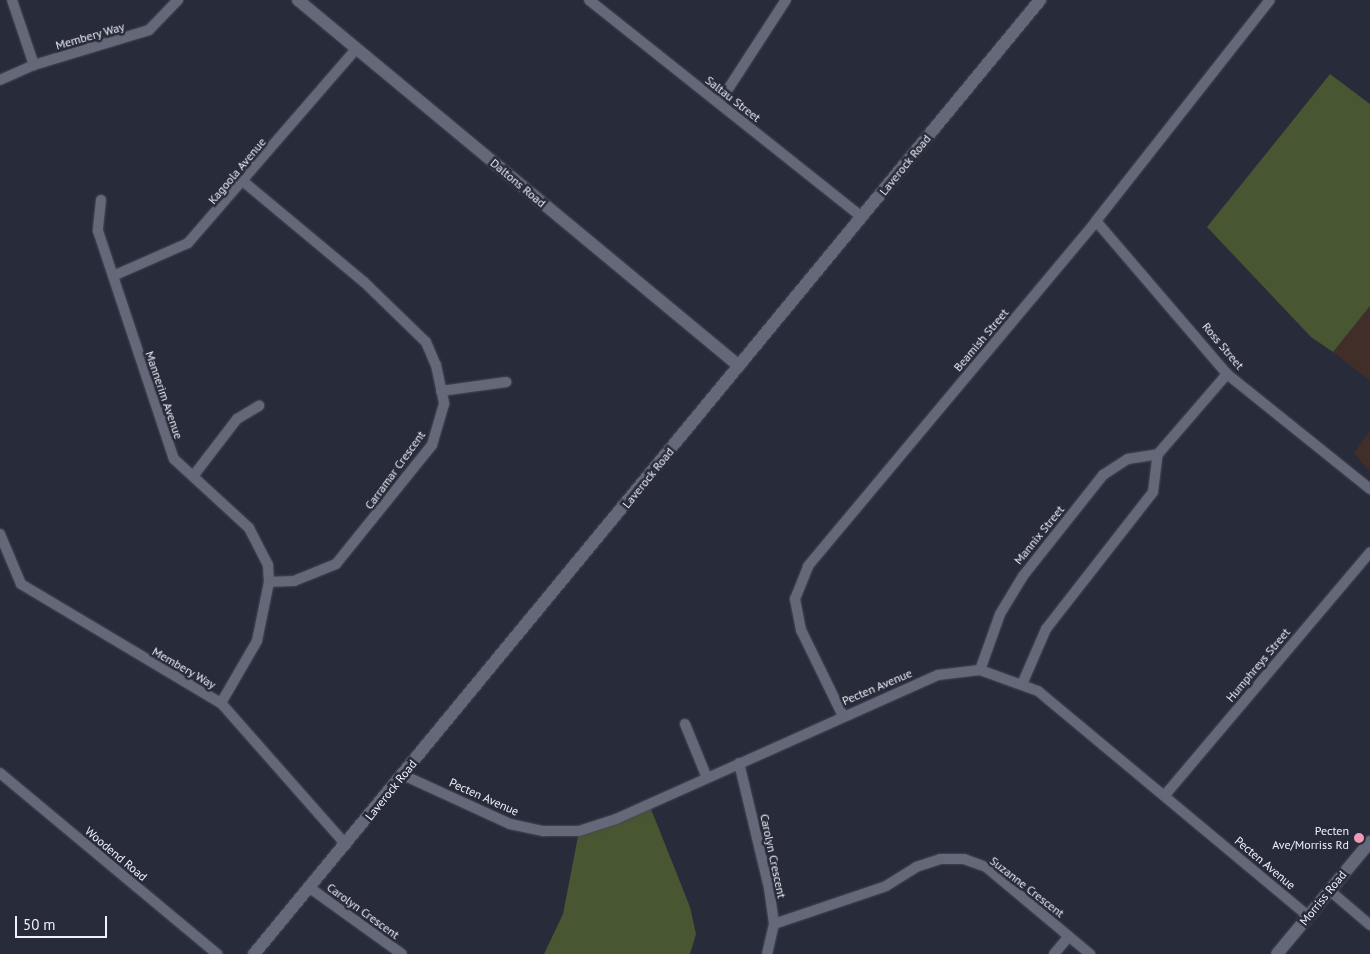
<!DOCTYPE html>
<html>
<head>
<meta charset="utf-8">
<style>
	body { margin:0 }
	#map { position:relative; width:1370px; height:954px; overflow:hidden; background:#282b39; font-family:"PT Sans",sans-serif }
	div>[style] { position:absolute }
	.education>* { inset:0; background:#412e29 }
	.green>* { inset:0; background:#485631 }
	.roads { filter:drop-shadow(0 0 1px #464955) drop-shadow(0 0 1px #464955) }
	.minor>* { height:10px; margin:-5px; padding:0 5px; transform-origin:5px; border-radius:5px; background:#646878 }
	.tertiary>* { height:12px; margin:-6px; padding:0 6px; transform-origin:6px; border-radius:6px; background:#646878 }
	.dots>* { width:14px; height:14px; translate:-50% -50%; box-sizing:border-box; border:2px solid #282b39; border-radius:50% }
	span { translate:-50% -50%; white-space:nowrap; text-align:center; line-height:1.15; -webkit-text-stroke:5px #282b39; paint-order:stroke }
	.street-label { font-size:12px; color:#eff2fb }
	.poi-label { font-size:12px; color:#eff2fb }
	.right { translate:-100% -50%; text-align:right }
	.scale { position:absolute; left:15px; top:916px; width:92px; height:22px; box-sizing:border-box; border:2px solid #eff2fb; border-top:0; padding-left:6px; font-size:15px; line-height:18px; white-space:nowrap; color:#eff2fb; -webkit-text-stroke:4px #282b39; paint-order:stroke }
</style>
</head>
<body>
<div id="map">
	<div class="education">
		<div style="clip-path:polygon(1370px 306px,1370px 381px,1333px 352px)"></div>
		<div style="clip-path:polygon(1370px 431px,1370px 472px,1354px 453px)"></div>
	</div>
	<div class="green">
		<div style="clip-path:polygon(1330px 74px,1370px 104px,1370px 306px,1333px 352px,1311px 337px,1207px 227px)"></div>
		<div style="clip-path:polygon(649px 804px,690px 907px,696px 934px,690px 954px,544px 954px,563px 914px,579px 831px)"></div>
	</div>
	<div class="roads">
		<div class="minor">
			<div style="left:12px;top:0;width:69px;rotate:71.3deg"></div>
			<div style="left:589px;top:0;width:349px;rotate:38.5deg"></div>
			<div style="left:0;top:80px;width:37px;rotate:-24deg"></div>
			<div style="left:34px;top:65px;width:120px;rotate:-16.9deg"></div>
			<div style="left:149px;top:30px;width:42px;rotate:-46deg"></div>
			<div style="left:719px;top:103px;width:123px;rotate:-57deg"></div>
			<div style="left:244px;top:182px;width:156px;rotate:39.8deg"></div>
			<div style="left:364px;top:282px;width:86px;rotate:44.1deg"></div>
			<div style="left:426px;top:342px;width:25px;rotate:67deg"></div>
			<div style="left:436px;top:365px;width:40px;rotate:78deg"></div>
			<div style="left:444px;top:404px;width:43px;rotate:106.3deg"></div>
			<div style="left:432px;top:445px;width:153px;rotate:128.9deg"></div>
			<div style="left:336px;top:564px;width:45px;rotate:158deg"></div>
			<div style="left:294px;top:581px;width:25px;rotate:178deg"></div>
			<div style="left:101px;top:200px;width:31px;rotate:96deg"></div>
			<div style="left:98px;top:231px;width:240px;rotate:71.6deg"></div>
			<div style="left:174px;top:459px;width:102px;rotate:42.6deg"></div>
			<div style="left:249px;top:528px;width:42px;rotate:62.8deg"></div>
			<div style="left:268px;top:565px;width:17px;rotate:87deg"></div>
			<div style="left:269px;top:582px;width:60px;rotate:101.5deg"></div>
			<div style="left:257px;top:641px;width:72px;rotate:120.1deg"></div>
			<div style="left:1096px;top:221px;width:201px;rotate:49.4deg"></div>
			<div style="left:1227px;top:374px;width:184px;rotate:38.8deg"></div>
			<div style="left:113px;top:276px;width:82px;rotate:-23.7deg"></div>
			<div style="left:188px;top:243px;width:257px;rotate:-49.1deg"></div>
			<div style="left:441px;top:391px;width:66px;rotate:-7.9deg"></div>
			<div style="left:194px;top:475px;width:71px;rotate:-52.5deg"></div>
			<div style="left:237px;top:419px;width:26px;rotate:-31deg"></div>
			<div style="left:0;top:534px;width:54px;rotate:67.2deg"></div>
			<div style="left:21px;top:584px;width:233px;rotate:30.8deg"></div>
			<div style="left:221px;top:703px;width:189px;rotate:48.6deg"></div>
			<div style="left:980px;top:670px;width:59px;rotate:-70.3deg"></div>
			<div style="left:1000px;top:614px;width:44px;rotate:-58.8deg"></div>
			<div style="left:1023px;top:576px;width:129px;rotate:-51.6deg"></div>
			<div style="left:1103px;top:475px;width:30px;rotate:-33deg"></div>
			<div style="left:1128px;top:459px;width:30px;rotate:-9deg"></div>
			<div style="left:1158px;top:454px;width:106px;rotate:-49.2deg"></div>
			<div style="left:1023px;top:682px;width:58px;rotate:-66.5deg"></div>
			<div style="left:1046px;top:629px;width:174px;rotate:-52deg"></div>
			<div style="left:1153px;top:492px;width:38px;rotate:-83deg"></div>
			<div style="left:843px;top:716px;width:96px;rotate:-116deg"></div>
			<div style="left:801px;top:630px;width:32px;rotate:-101deg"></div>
			<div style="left:795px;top:599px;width:35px;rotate:-68deg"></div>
			<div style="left:808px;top:566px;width:449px;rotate:-50.1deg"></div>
			<div style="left:1096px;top:221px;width:281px;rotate:-51.8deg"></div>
			<div style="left:685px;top:724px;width:58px;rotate:67.8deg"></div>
			<div style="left:739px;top:763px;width:129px;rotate:76.5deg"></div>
			<div style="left:769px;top:888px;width:36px;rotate:82deg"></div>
			<div style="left:774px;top:924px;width:31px;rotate:103deg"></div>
			<div style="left:0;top:773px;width:283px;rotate:39.8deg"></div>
			<div style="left:403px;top:775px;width:118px;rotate:24.6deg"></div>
			<div style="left:510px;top:824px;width:35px;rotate:12deg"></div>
			<div style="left:544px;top:831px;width:35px"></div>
			<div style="left:579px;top:831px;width:39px;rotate:-18deg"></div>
			<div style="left:616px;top:819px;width:353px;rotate:-24.1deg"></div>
			<div style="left:938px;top:675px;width:42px;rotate:-6.8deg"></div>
			<div style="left:980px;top:670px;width:62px;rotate:19.9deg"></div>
			<div style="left:1038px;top:691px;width:351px;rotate:39.8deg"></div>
			<div style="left:1165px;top:795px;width:318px;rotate:-49.8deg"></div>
			<div style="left:310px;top:888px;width:113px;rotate:35.7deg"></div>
			<div style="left:1329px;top:890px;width:54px;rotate:40.5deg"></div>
			<div style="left:774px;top:924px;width:118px;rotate:-18.7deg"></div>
			<div style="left:886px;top:886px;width:36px;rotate:-32deg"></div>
			<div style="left:916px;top:867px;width:25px;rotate:-18deg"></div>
			<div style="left:940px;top:859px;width:24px"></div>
			<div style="left:964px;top:859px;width:23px;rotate:20deg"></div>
			<div style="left:986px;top:867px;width:136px;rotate:39.9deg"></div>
			<div style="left:1054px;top:954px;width:23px;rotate:-50deg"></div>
		</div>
		<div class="tertiary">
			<div style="left:298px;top:0;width:573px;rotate:39.69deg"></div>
			<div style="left:254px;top:954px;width:1236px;rotate:-50.51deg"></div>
			<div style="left:1277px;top:954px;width:146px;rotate:-50.3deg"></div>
		</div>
	</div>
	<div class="dots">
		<div style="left:1359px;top:838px;background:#f09ab6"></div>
	</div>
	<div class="street-label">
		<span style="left:90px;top:36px;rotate:-16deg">Membery Way</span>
		<span style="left:733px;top:99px;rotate:38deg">Saltau Street</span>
		<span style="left:905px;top:165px;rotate:-51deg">Laverock Road</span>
		<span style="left:237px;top:171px;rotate:-50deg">Kagoola Avenue</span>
		<span style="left:518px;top:183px;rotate:40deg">Daltons Road</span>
		<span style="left:981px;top:340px;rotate:-50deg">Beamish Street</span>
		<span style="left:1223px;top:346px;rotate:50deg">Ross Street</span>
		<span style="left:164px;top:395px;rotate:71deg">Mannerim Avenue</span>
		<span style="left:395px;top:470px;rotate:-54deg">Carramar Crescent</span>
		<span style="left:648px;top:478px;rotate:-51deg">Laverock Road</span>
		<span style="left:1039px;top:535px;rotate:-51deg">Mannix Street</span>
		<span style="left:1258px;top:665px;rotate:-50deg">Humphreys Street</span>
		<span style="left:184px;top:668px;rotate:30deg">Membery Way</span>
		<span style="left:877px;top:687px;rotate:-23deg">Pecten Avenue</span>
		<span style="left:391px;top:790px;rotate:-51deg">Laverock Road</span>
		<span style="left:484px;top:797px;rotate:24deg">Pecten Avenue</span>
		<span style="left:116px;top:854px;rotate:40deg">Woodend Road</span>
		<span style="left:773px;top:856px;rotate:78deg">Carolyn Crescent</span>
		<span style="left:1265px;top:863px;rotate:40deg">Pecten Avenue</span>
		<span style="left:1027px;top:887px;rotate:38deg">Suzanne Crescent</span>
		<span style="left:1323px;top:898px;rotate:-51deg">Morriss Road</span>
		<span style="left:363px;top:911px;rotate:36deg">Carolyn Crescent</span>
	</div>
	<div class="poi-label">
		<span class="right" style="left:1349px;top:838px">Pecten<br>Ave/Morriss Rd</span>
	</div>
	<div class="scale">50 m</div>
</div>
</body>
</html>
